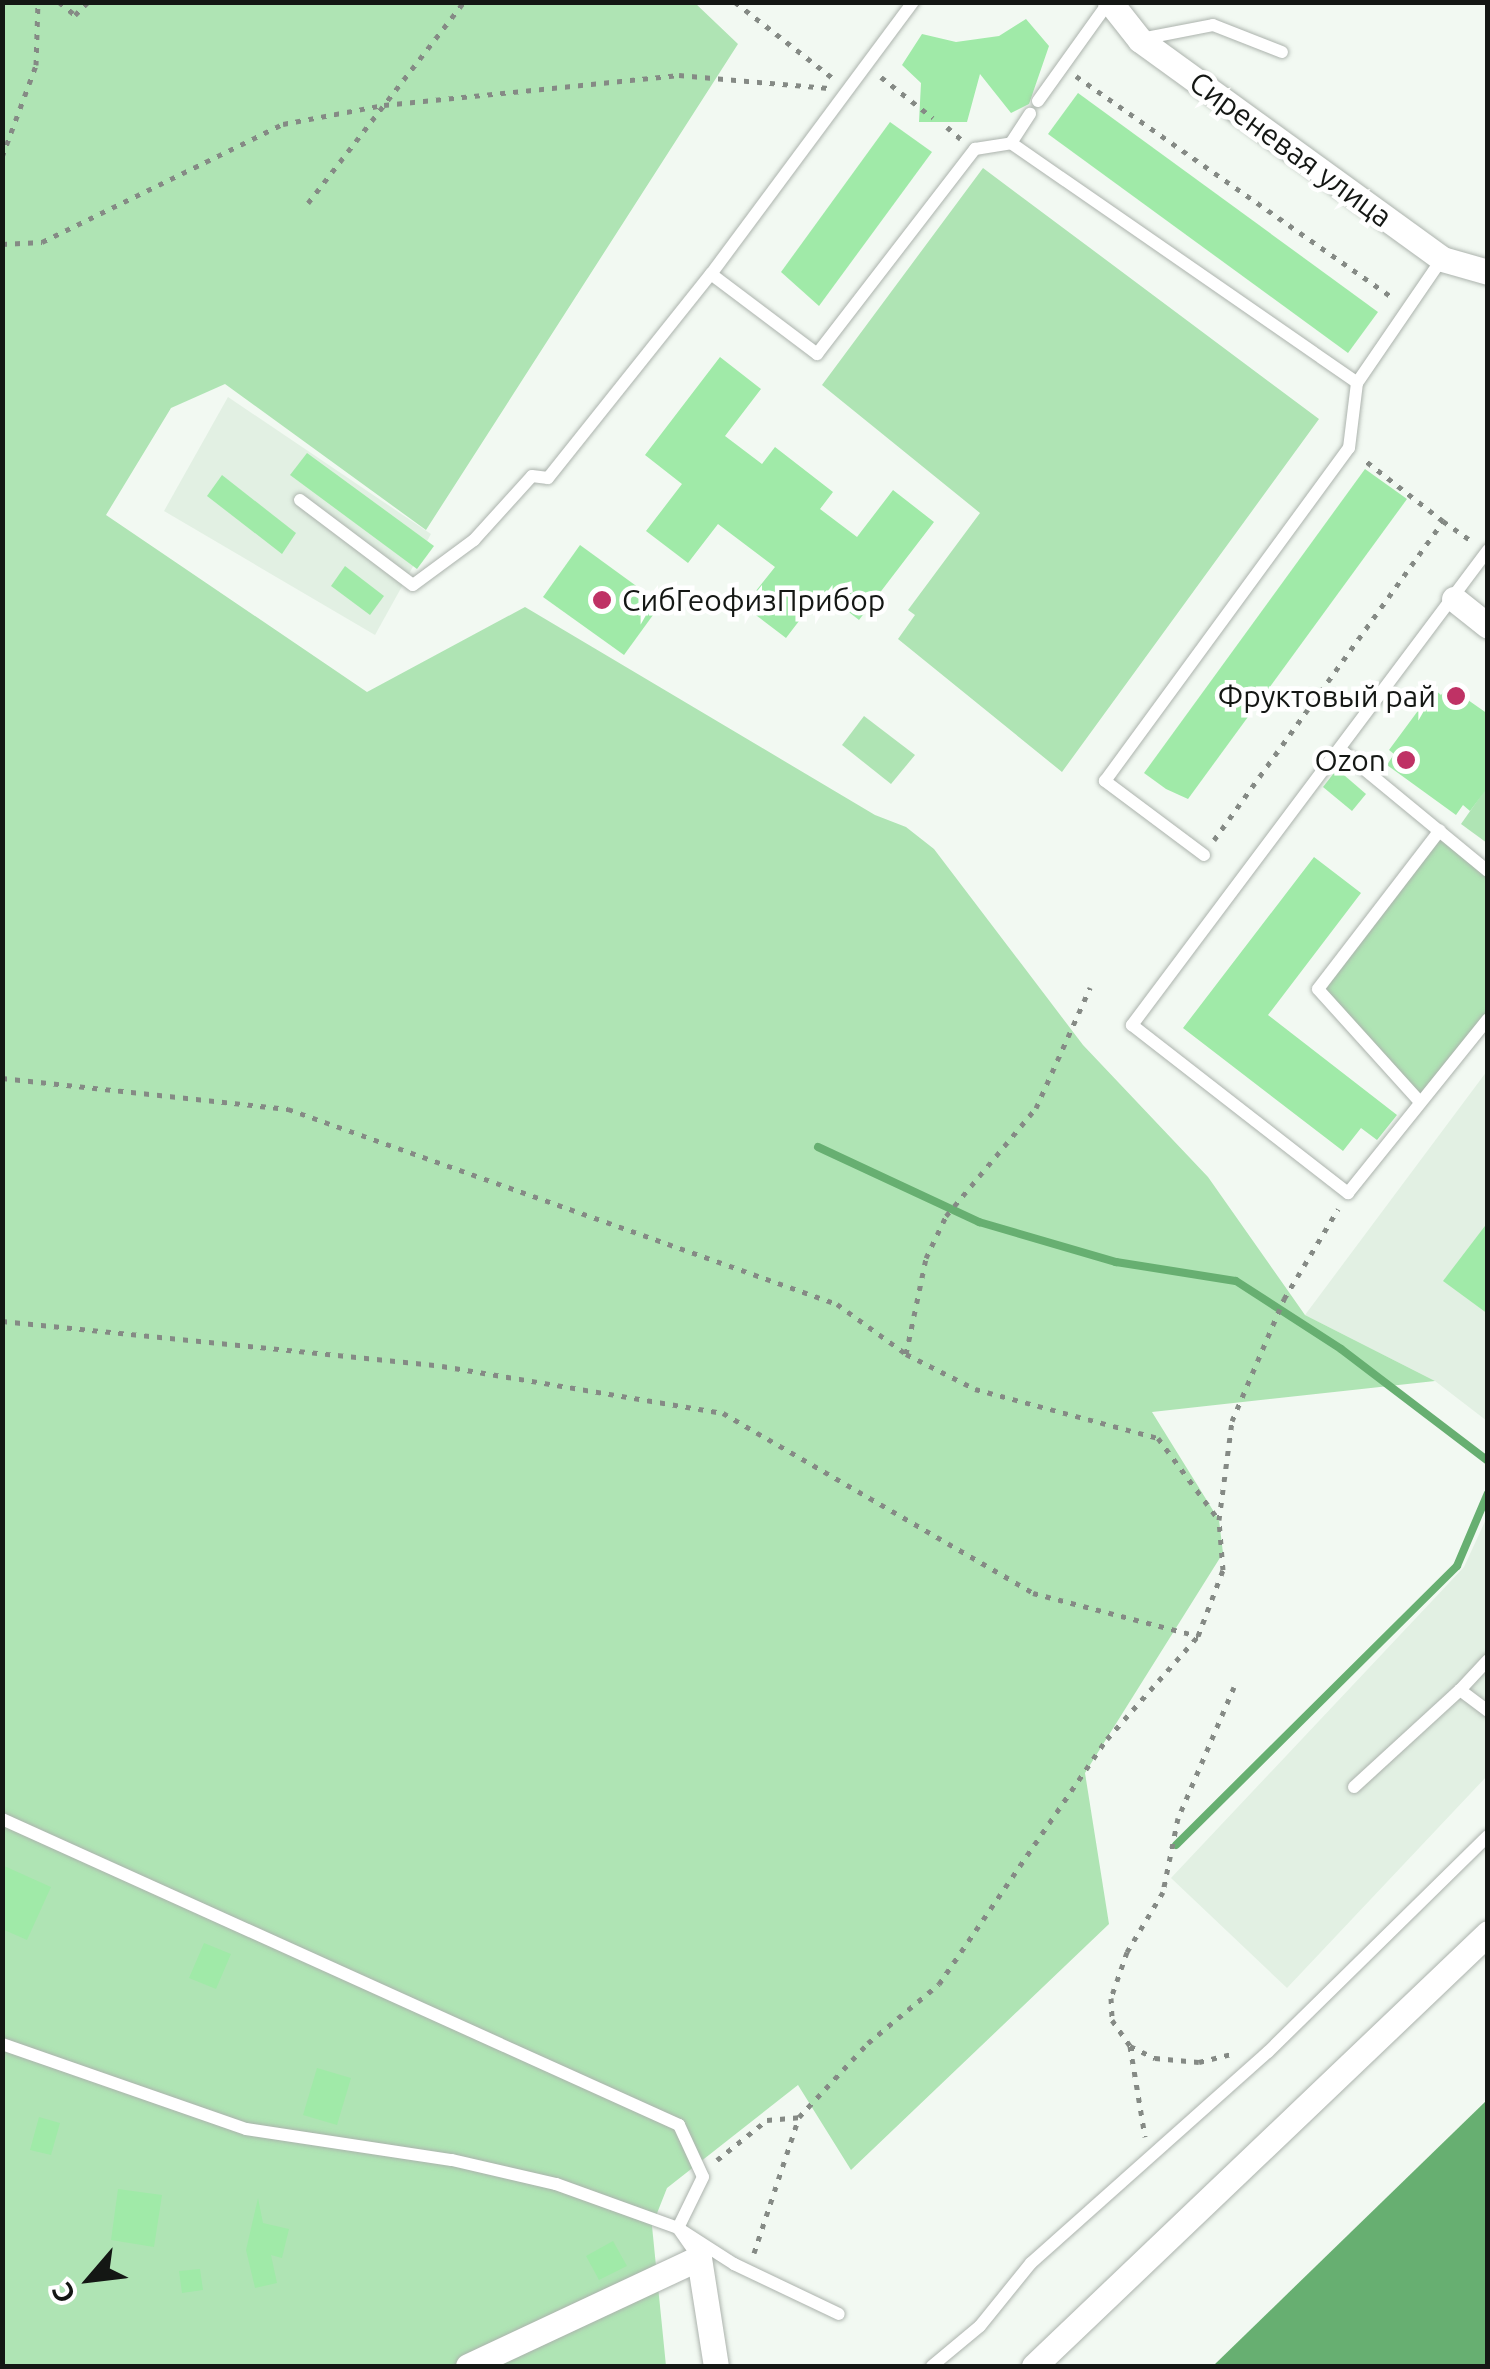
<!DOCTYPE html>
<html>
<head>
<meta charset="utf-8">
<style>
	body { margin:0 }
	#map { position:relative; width:1490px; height:2369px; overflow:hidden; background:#f2f9f2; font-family:Ubuntu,sans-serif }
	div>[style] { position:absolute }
	.built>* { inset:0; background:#e2f0e3 }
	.green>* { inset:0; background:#afe4b4 }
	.water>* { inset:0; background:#67af71 }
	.stream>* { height:8px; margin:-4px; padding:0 4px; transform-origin:4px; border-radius:4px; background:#67af71 }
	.building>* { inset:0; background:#a0eaa8 }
	.path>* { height:5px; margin-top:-2.5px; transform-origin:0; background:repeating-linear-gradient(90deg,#858a85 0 5px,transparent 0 13px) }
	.roads { filter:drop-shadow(0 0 2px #acb3ad) drop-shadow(0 0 2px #acb3ad) }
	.lane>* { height:12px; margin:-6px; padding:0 6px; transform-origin:6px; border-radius:6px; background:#fff }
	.street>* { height:25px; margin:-12.5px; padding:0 12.5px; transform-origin:12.5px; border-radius:12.5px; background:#fff }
	.dots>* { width:28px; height:28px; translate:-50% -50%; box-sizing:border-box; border:5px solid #fff; border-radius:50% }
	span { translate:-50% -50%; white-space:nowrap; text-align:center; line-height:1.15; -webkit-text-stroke:9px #fff; paint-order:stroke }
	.street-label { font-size:30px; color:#141714 }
	.poi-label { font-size:30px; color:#141714 }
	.left { translate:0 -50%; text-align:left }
	.right { translate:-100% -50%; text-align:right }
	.frame { position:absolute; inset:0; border:5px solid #141714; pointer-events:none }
	.north { position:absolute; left:40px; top:2229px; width:100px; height:100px; -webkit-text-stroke:8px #fff; paint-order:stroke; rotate:242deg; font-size:28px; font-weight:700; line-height:40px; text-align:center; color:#141714 }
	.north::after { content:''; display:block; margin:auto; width:35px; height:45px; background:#141714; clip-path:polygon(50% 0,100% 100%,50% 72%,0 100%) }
</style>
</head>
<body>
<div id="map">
	<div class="built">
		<div style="clip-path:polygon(228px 397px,431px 534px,375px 635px,164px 511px)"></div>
		<div style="clip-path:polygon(1487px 1071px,1487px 1421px,1435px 1381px,1305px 1315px)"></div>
		<div style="clip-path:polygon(1487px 1517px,1487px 1776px,1287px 1988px,1171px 1878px,1464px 1567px)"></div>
	</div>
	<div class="green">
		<div style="clip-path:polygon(3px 3px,695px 3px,738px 44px,426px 530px,225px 384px,171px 408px,106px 515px,367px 692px,525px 607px,875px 815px,906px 827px,934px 849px,1083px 1045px,1208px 1177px,1305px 1315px,1435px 1381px,1152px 1412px,1219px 1520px,1223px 1553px,1085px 1773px,1109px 1924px,851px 2170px,798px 2085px,667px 2188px,652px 2226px,666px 2366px,3px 2366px)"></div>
		<div style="clip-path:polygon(983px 168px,1319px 419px,1062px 772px,898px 639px,915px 615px,908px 610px,980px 513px,822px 385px)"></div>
		<div style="clip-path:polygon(864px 716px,915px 755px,891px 784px,842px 745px)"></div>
		<div style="clip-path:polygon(1487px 787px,1487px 843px,1461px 824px)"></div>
		<div style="clip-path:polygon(1440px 830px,1487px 871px,1487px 1019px,1420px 1102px,1318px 989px)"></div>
	</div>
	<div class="water">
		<div style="clip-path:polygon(1487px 2100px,1487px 2366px,1213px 2366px)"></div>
	</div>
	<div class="stream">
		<div style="left:818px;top:1147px;width:178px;rotate:25deg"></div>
		<div style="left:979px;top:1222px;width:143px;rotate:16.3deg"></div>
		<div style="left:1116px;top:1262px;width:121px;rotate:9deg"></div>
		<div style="left:1236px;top:1281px;width:125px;rotate:32.9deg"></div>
		<div style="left:1341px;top:1349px;width:185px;rotate:37.3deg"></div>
		<div style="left:1176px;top:1845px;width:396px;rotate:-44.8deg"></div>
		<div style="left:1457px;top:1566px;width:79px;rotate:-67deg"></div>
	</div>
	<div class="building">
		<div style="clip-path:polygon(1026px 19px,1049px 46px,1029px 104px,1011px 113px,980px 74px,967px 122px,919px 122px,921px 83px,902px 65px,922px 34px,956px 42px,999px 36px)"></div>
		<div style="clip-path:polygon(1078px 93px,1378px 312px,1348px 353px,1048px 134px)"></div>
		<div style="clip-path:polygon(890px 122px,932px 152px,819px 306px,781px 272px)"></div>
		<div style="clip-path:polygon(720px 357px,761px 389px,725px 436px,762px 464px,775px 447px,833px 492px,820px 509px,857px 537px,893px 490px,934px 522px,859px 620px,822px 591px,786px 638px,744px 606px,775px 567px,718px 524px,688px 563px,646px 531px,682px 484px,645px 455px)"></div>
		<div style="clip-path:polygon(307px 453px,434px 546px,417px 569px,290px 475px)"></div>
		<div style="clip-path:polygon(1365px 469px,1407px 499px,1188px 799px,1166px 789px,1144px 773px)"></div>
		<div style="clip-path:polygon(222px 475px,296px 533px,282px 554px,207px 496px)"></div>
		<div style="clip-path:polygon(580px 545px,661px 604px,624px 655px,543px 597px)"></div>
		<div style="clip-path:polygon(345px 566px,384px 596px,370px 615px,331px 586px)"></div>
		<div style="clip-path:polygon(1448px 686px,1488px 714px,1488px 787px,1470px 811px,1463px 805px,1456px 815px,1387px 765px,1394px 754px,1389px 750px,1434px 689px,1441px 695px)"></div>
		<div style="clip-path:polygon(1337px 769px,1366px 794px,1352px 811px,1323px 787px)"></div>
		<div style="clip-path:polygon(1314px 857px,1361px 893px,1268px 1015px,1397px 1115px,1377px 1140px,1361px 1128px,1343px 1151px,1183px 1028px)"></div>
		<div style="clip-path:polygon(1488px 1222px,1488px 1314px,1443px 1281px)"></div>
		<div style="clip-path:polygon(2px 1865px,51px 1887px,27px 1940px,2px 1929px)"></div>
		<div style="clip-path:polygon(204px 1943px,231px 1954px,216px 1989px,189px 1978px)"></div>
		<div style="clip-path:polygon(317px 2068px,351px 2078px,337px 2125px,303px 2115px)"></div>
		<div style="clip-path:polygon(39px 2117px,60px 2123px,51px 2155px,30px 2150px)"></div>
		<div style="clip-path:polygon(118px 2189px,162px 2195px,154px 2247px,111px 2240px)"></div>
		<div style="clip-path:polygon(258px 2198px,263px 2223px,289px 2229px,282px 2258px,271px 2255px,277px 2283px,255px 2288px,246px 2250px)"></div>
		<div style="clip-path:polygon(613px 2241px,627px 2266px,599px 2280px,586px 2256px)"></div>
		<div style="clip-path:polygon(200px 2269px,203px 2290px,182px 2293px,179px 2271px)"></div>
	</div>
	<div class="path">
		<div style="left:59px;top:2px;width:21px;rotate:39deg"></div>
		<div style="left:75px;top:15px;width:18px;rotate:-45deg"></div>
		<div style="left:735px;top:2px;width:125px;rotate:37.9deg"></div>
		<div style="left:1076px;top:76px;width:388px;rotate:35deg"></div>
		<div style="left:881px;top:77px;width:66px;rotate:38.3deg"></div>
		<div style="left:947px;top:127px;width:18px;rotate:41deg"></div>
		<div style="left:2px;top:157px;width:98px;rotate:-69.7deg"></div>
		<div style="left:36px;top:65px;width:63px;rotate:-88.2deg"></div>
		<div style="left:308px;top:203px;width:254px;rotate:-52.2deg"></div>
		<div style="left:2px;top:244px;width:40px;rotate:-2.9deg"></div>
		<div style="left:42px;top:242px;width:268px;rotate:-26.1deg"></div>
		<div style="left:283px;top:124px;width:103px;rotate:-10.7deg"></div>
		<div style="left:384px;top:105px;width:297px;rotate:-5.8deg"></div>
		<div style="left:679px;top:75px;width:150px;rotate:5deg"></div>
		<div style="left:1443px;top:521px;width:37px;rotate:35deg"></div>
		<div style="left:1214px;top:840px;width:393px;rotate:-54.3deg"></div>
		<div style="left:1443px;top:521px;width:101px;rotate:-142.2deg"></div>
		<div style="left:2px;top:1078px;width:288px;rotate:6.2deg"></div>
		<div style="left:288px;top:1109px;width:583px;rotate:19.55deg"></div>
		<div style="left:837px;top:1304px;width:85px;rotate:35.9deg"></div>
		<div style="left:906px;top:1354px;width:77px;rotate:26.9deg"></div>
		<div style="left:975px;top:1389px;width:189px;rotate:15deg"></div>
		<div style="left:1158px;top:1438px;width:102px;rotate:53.4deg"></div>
		<div style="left:2px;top:1321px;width:442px;rotate:5.8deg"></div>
		<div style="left:442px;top:1366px;width:285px;rotate:9.5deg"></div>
		<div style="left:723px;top:1413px;width:358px;rotate:30.1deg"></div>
		<div style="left:1033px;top:1593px;width:171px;rotate:14.6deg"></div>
		<div style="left:906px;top:1354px;width:98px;rotate:-78.2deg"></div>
		<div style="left:926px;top:1258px;width:47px;rotate:-64.5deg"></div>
		<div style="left:946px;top:1216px;width:141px;rotate:-50.2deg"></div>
		<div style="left:1036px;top:1108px;width:132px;rotate:-65.8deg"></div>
		<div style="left:1234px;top:1687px;width:142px;rotate:113.1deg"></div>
		<div style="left:1178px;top:1818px;width:76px;rotate:101.5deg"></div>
		<div style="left:1163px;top:1892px;width:70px;rotate:121deg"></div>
		<div style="left:1127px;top:1952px;width:49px;rotate:109.2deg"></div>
		<div style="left:1111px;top:1998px;width:22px;rotate:87deg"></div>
		<div style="left:1112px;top:2020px;width:32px;rotate:55deg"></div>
		<div style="left:1130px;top:2046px;width:28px;rotate:26deg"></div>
		<div style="left:1155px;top:2058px;width:44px;rotate:5.2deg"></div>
		<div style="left:1199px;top:2062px;width:38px;rotate:-14deg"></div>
		<div style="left:1130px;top:2046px;width:92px;rotate:80.6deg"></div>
		<div style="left:717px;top:2160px;width:64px;rotate:-38.7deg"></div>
		<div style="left:767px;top:2120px;width:32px;rotate:-5deg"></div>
		<div style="left:754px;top:2253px;width:143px;rotate:-71.7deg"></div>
		<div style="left:799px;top:2117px;width:101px;rotate:-47deg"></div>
		<div style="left:868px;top:2043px;width:92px;rotate:-39.7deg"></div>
		<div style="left:939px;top:1984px;width:297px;rotate:-55.6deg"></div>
		<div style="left:1107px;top:1739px;width:137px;rotate:-48.5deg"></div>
		<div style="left:1198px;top:1636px;width:71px;rotate:-69.3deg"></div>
		<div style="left:1223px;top:1570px;width:50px;rotate:-94.6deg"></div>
		<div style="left:1219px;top:1520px;width:100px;rotate:-82.5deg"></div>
		<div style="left:1232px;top:1421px;width:133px;rotate:-66.9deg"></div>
		<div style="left:1284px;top:1299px;width:105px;rotate:-59deg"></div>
	</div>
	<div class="roads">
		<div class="lane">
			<div style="left:1141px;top:39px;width:73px;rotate:-11deg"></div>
			<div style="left:1213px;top:25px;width:74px;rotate:21.4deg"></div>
			<div style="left:1038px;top:101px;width:122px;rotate:-54.4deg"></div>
			<div style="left:1011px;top:143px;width:35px;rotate:-57deg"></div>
			<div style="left:711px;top:274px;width:133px;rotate:37deg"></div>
			<div style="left:817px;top:354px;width:259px;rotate:-52.4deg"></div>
			<div style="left:975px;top:149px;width:36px;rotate:-9deg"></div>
			<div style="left:1011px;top:143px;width:421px;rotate:34.7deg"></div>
			<div style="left:300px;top:500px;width:141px;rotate:37deg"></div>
			<div style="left:413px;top:585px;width:76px;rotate:-36.4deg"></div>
			<div style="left:474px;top:540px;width:86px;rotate:-47.8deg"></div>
			<div style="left:532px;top:476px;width:16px;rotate:7deg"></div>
			<div style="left:548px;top:478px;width:261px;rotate:-51.4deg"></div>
			<div style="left:711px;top:274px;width:339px;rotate:-53.4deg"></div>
			<div style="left:1488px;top:550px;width:594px;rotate:126.85deg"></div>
			<div style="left:1132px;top:1025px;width:274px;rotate:37.9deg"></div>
			<div style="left:1348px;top:1193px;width:223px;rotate:-51.2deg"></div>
			<div style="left:1341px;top:750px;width:190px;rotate:39.5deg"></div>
			<div style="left:1204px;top:855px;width:124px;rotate:-143.2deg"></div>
			<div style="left:1105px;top:781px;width:413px;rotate:-53.8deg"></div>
			<div style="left:1349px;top:448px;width:65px;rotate:-83deg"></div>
			<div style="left:1357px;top:383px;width:150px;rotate:-55.6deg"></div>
			<div style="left:1420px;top:1102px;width:152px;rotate:-132.1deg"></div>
			<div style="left:1318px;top:989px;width:200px;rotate:-52.5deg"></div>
			<div style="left:1460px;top:1690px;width:41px;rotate:-47deg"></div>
			<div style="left:1354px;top:1787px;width:144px;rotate:-42.5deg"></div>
			<div style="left:1460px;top:1690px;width:35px;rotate:37deg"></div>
			<div style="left:2px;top:1819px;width:743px;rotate:24.32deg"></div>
			<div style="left:679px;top:2125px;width:57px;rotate:65.2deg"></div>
			<div style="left:703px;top:2177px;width:57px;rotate:116.1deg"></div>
			<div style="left:678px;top:2228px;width:37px;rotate:55deg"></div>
			<div style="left:2px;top:2044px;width:258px;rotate:19.2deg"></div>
			<div style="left:246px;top:2129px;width:208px;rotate:8.6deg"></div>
			<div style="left:452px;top:2160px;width:107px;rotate:13deg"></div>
			<div style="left:556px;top:2184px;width:130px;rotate:19.8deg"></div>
			<div style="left:678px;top:2228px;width:67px;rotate:32.7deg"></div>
			<div style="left:734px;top:2264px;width:116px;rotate:25.5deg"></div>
			<div style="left:932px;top:2366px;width:62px;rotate:-39.8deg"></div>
			<div style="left:980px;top:2326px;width:81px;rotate:-51deg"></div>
			<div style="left:1031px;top:2263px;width:317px;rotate:-41.7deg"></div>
			<div style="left:1268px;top:2052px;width:308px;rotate:-44.5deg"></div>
		</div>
		<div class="street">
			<div style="left:1110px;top:2px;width:48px;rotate:51.7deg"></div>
			<div style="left:1140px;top:40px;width:373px;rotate:35.9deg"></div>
			<div style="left:1442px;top:259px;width:48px;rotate:15.8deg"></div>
			<div style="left:1454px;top:599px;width:43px;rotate:38.5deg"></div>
			<div style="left:468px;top:2366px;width:255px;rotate:-25.1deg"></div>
			<div style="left:699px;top:2258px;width:109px;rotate:81.1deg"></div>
			<div style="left:1034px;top:2366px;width:627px;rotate:-43.64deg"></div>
		</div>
	</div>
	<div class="dots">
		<div style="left:602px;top:600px;background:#bf3265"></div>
		<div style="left:1456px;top:696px;background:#bf3265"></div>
		<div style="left:1406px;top:760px;background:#bf3265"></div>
	</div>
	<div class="street-label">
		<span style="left:1291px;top:149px;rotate:36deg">Сиреневая улица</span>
	</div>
	<div class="poi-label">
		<span class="left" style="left:622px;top:600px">СибГеофизПрибор</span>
		<span class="right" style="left:1436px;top:696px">Фруктовый рай</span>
		<span class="right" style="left:1386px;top:760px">Ozon</span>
	</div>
	<div class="frame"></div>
	<div class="north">С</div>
</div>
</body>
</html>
